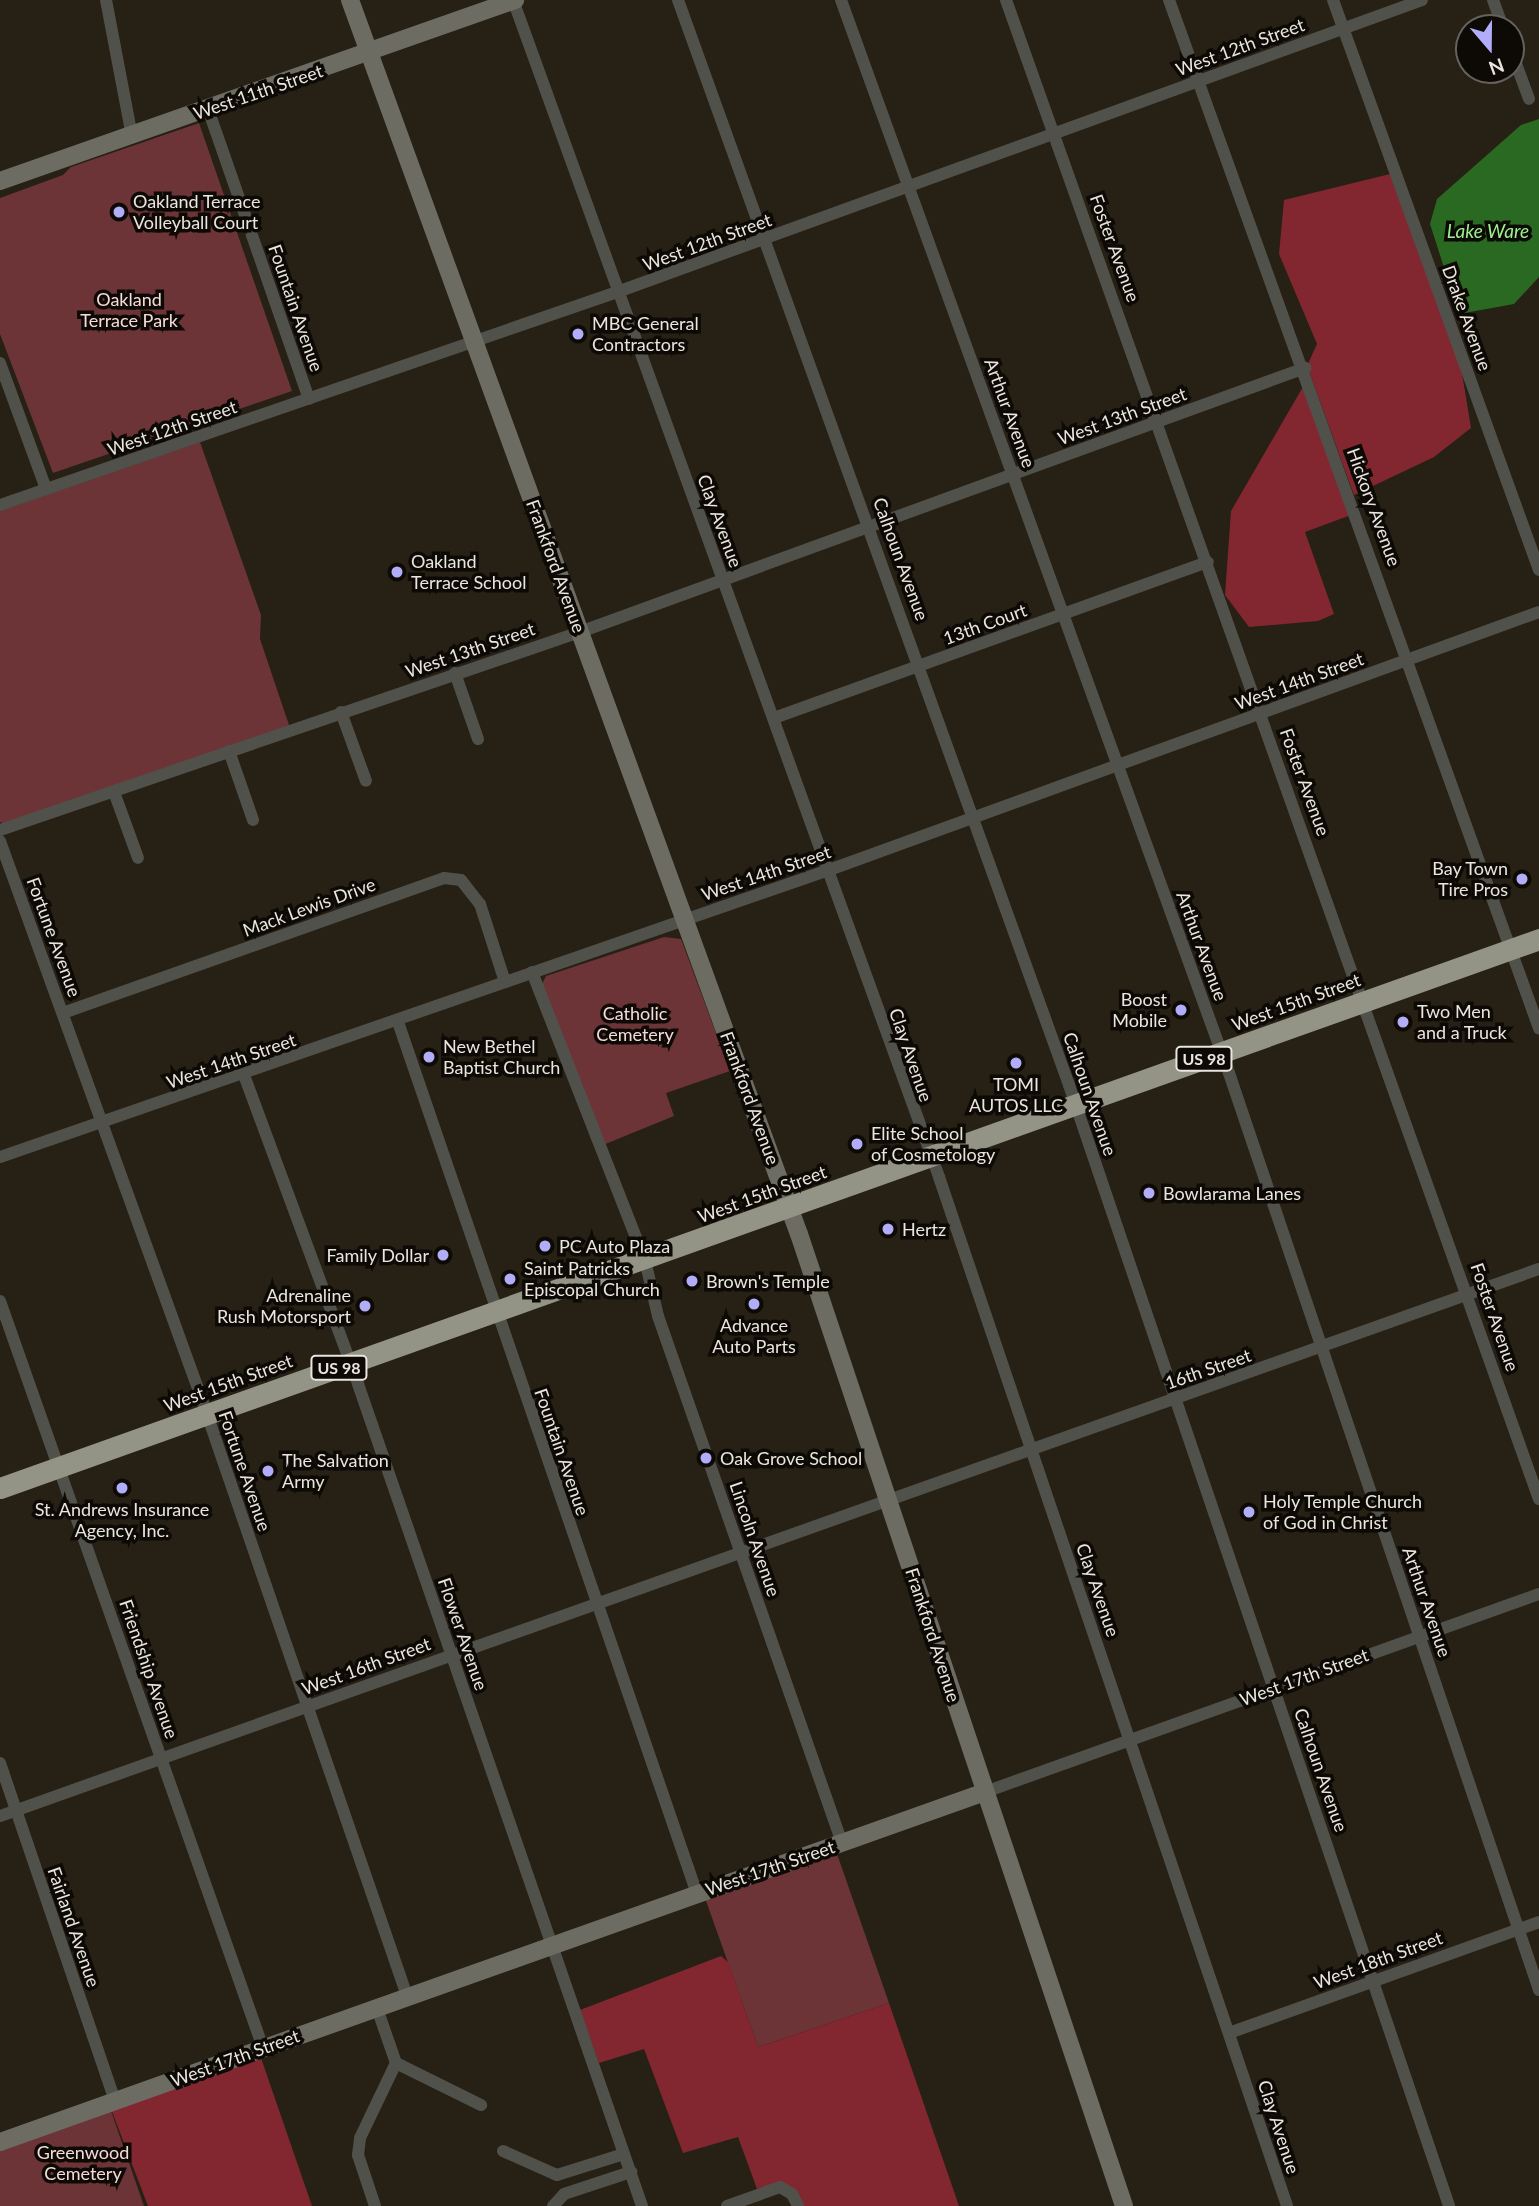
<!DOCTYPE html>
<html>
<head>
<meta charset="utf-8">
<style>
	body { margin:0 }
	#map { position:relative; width:1539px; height:2206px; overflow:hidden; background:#262015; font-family:Lato,sans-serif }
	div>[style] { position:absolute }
	.green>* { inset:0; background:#6c3436 }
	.forest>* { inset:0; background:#822730 }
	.water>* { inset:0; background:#296921 }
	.street>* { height:12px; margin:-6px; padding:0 6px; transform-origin:6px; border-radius:6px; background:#51514b }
	.secondary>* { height:18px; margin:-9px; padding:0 9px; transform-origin:9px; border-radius:9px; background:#6c6c63 }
	.highway>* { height:21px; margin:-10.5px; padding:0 10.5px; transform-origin:10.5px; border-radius:10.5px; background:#939485 }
	.dots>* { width:19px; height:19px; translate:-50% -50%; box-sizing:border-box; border:4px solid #0d0a06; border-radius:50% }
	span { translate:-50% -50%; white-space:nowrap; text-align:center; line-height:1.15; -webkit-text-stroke:7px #0d0a06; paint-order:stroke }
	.shield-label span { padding:2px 5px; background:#0d0a06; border:2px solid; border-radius:5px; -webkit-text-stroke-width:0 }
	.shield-label { font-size:16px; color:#eae5de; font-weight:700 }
	.street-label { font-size:18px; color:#eae5de }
	.poi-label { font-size:18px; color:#eae5de }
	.left { translate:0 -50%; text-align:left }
	.right { translate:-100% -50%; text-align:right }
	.park-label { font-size:18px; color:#f6dbda }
	.water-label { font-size:19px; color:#9af08e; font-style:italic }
	.north { position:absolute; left:1455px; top:14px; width:70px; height:70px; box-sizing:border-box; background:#0d0a06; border:2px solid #65625c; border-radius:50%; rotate:160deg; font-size:19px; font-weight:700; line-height:28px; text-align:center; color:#eae5de }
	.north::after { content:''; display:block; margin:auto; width:24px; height:32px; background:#b2adf9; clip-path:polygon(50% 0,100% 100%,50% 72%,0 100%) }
</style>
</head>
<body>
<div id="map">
	<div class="green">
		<div style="clip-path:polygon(199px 123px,292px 391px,53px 473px,0 334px,0 198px,63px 175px,71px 167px)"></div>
		<div style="clip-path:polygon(200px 442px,261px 615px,260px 639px,290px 728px,5px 824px,0 822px,0 511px)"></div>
		<div style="clip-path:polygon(664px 937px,681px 939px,730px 1071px,666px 1093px,674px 1116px,603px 1145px,541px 986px,546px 976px)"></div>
		<div style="clip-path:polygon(836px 1851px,889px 2003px,758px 2047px,705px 1898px)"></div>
		<div style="clip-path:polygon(110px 2108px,144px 2206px,0 2206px,0 2147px)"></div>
	</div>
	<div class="forest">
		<div style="clip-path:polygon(1390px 174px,1462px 373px,1471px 428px,1434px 457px,1354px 495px,1307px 366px,1317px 344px,1279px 254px,1284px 200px)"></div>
		<div style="clip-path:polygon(1304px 385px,1351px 515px,1305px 532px,1334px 614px,1318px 621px,1249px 627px,1225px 595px,1231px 511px)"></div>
		<div style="clip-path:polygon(721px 1956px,728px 1962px,758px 2047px,889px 2003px,959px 2206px,803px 2206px,782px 2182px,757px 2189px,738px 2137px,683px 2153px,644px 2049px,599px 2063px,580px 2010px)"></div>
		<div style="clip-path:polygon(260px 2055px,312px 2206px,148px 2206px,111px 2109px)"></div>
	</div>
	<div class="water">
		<div style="clip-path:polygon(1539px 119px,1539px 277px,1514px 304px,1459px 314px,1430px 224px,1437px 199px,1521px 125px)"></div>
	</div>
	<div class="street">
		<div style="left:106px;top:0;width:138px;rotate:79.2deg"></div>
		<div style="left:513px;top:0;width:1252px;rotate:70.1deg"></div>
		<div style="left:939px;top:1177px;width:1086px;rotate:71.31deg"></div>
		<div style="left:678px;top:0;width:1153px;rotate:70.18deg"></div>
		<div style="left:1069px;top:1085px;width:1184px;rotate:71.27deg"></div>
		<div style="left:841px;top:0;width:1141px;rotate:70.12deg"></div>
		<div style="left:1229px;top:1073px;width:968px;rotate:71.32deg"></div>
		<div style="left:1006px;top:0;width:1591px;rotate:70.43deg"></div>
		<div style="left:1169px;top:0;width:1093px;rotate:70.21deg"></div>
		<div style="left:1333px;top:0;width:606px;rotate:70.13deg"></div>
		<div style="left:1493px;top:0;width:30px;rotate:70deg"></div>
		<div style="left:1511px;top:50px;width:52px;rotate:69.8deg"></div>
		<div style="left:208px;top:109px;width:307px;rotate:70.8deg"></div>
		<div style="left:0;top:363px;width:134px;rotate:69.9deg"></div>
		<div style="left:0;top:505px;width:656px;rotate:-19.04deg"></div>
		<div style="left:620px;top:291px;width:853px;rotate:-19.94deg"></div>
		<div style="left:455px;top:673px;width:70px;rotate:70.8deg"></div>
		<div style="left:341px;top:712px;width:73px;rotate:70.1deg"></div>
		<div style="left:774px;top:718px;width:461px;rotate:-19.8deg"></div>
		<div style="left:229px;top:751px;width:73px;rotate:70.8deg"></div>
		<div style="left:114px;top:792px;width:70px;rotate:70deg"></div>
		<div style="left:0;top:830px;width:613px;rotate:-18.85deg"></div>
		<div style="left:580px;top:632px;width:772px;rotate:-20.01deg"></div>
		<div style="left:0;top:841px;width:588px;rotate:70.12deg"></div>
		<div style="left:200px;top:1394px;width:637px;rotate:71.02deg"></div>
		<div style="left:532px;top:972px;width:309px;rotate:68.6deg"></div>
		<div style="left:645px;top:1260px;width:57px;rotate:76.9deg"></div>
		<div style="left:658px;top:1316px;width:558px;rotate:70.75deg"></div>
		<div style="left:63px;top:1013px;width:404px;rotate:-19.5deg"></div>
		<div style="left:444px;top:878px;width:17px;rotate:7deg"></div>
		<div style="left:461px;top:880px;width:31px;rotate:52deg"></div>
		<div style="left:480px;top:904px;width:82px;rotate:72.2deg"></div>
		<div style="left:398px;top:1022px;width:922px;rotate:71.07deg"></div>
		<div style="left:244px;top:1075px;width:329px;rotate:69.7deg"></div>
		<div style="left:358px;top:1384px;width:870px;rotate:70.94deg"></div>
		<div style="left:0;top:1157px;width:877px;rotate:-19.1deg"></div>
		<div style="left:829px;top:870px;width:755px;rotate:-19.97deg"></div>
		<div style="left:0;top:1301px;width:792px;rotate:70.6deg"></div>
		<div style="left:0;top:1763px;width:357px;rotate:71.2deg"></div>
		<div style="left:985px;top:1792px;width:588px;rotate:-19.67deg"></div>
		<div style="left:0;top:1816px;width:1633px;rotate:-19.57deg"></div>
		<div style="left:1229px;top:2033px;width:329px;rotate:-19.7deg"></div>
		<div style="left:396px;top:2063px;width:95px;rotate:26.3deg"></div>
		<div style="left:503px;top:2151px;width:59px;rotate:24deg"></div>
		<div style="left:557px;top:2175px;width:70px;rotate:-17.4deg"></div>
		<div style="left:375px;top:2206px;width:54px;rotate:-108.4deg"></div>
		<div style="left:358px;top:2155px;width:17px;rotate:-83deg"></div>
		<div style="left:360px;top:2138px;width:83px;rotate:-64.4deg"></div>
		<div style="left:396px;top:2063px;width:58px;rotate:-109.1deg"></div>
		<div style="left:553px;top:2206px;width:16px;rotate:-47deg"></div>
		<div style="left:564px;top:2194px;width:71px;rotate:-18.2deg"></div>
		<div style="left:727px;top:2206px;width:56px;rotate:-19.7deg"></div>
		<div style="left:780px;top:2187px;width:14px;rotate:30deg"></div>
		<div style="left:792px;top:2194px;width:13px;rotate:63deg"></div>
	</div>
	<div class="secondary">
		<div style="left:350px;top:0;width:1313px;rotate:70.01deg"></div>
		<div style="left:799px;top:1234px;width:1025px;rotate:71.51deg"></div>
		<div style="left:0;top:181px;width:546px;rotate:-19.36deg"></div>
		<div style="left:0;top:2142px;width:1045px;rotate:-19.56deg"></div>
	</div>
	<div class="highway">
		<div style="left:0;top:1488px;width:1634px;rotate:-19.63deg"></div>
	</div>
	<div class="dots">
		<div style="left:119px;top:212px;background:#b2adf9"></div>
		<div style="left:578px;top:334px;background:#b2adf9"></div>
		<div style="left:397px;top:572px;background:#b2adf9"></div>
		<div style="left:1522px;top:879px;background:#b2adf9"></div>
		<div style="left:1181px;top:1010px;background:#b2adf9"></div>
		<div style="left:1403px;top:1022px;background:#b2adf9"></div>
		<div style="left:429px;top:1057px;background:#b2adf9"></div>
		<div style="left:1016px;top:1063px;background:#b2adf9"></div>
		<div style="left:857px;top:1144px;background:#b2adf9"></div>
		<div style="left:1149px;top:1193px;background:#b2adf9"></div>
		<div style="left:888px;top:1229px;background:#b2adf9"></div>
		<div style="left:545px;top:1246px;background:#b2adf9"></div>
		<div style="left:443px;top:1255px;background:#b2adf9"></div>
		<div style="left:510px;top:1279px;background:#b2adf9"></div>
		<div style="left:692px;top:1281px;background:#b2adf9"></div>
		<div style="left:754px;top:1304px;background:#b2adf9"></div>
		<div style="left:365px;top:1306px;background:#b2adf9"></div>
		<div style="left:706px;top:1458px;background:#b2adf9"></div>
		<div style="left:268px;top:1471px;background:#b2adf9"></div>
		<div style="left:122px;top:1488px;background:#b2adf9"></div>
		<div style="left:1249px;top:1512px;background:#b2adf9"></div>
	</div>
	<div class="shield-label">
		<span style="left:1204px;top:1059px">US 98</span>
		<span style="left:339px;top:1368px">US 98</span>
	</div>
	<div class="street-label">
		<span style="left:1240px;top:47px;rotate:-20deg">West 12th Street</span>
		<span style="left:258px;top:92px;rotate:-19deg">West 11th Street</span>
		<span style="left:707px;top:242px;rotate:-20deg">West 12th Street</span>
		<span style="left:1115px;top:248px;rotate:70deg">Foster Avenue</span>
		<span style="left:296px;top:308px;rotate:71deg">Fountain Avenue</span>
		<span style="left:1467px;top:318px;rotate:70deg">Drake Avenue</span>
		<span style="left:1010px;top:413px;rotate:70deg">Arthur Avenue</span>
		<span style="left:1122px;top:416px;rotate:-20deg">West 13th Street</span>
		<span style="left:172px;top:428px;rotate:-19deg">West 12th Street</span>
		<span style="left:1374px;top:507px;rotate:70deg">Hickory Avenue</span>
		<span style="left:720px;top:521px;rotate:70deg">Clay Avenue</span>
		<span style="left:901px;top:559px;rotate:70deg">Calhoun Avenue</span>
		<span style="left:556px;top:566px;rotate:70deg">Frankford Avenue</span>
		<span style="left:985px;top:624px;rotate:-20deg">13th Court</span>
		<span style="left:470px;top:650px;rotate:-19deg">West 13th Street</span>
		<span style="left:1299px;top:681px;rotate:-20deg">West 14th Street</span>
		<span style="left:1305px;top:782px;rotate:70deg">Foster Avenue</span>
		<span style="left:766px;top:873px;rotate:-19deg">West 14th Street</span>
		<span style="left:309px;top:907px;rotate:-20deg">Mack Lewis Drive</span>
		<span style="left:54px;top:937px;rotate:70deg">Fortune Avenue</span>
		<span style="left:1202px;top:946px;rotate:70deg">Arthur Avenue</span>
		<span style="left:1296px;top:1002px;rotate:-20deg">West 15th Street</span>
		<span style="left:911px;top:1055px;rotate:71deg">Clay Avenue</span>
		<span style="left:231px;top:1061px;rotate:-19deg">West 14th Street</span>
		<span style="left:1090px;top:1094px;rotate:71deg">Calhoun Avenue</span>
		<span style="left:750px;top:1098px;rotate:70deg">Frankford Avenue</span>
		<span style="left:762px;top:1194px;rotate:-20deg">West 15th Street</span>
		<span style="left:1495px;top:1317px;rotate:71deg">Foster Avenue</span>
		<span style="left:1208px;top:1369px;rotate:-19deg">16th Street</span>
		<span style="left:228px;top:1383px;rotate:-20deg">West 15th Street</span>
		<span style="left:562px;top:1452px;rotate:71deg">Fountain Avenue</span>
		<span style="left:245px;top:1471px;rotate:71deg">Fortune Avenue</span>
		<span style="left:755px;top:1539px;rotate:71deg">Lincoln Avenue</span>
		<span style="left:1098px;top:1590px;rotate:71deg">Clay Avenue</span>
		<span style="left:1427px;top:1602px;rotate:71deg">Arthur Avenue</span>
		<span style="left:463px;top:1634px;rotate:71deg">Flower Avenue</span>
		<span style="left:933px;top:1635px;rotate:72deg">Frankford Avenue</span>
		<span style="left:366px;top:1666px;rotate:-20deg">West 16th Street</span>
		<span style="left:149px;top:1669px;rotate:71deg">Friendship Avenue</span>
		<span style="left:1304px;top:1677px;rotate:-20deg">West 17th Street</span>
		<span style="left:1321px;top:1770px;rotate:71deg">Calhoun Avenue</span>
		<span style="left:770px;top:1868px;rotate:-19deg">West 17th Street</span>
		<span style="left:74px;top:1927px;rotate:71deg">Fairland Avenue</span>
		<span style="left:1378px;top:1960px;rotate:-20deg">West 18th Street</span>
		<span style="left:235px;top:2058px;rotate:-20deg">West 17th Street</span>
		<span style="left:1279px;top:2127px;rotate:72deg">Clay Avenue</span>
	</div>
	<div class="poi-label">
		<span class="left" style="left:133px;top:212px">Oakland Terrace<br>Volleyball Court</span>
		<span class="left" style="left:592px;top:334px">MBC General<br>Contractors</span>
		<span class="left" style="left:411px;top:572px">Oakland<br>Terrace School</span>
		<span class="right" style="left:1508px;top:879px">Bay Town<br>Tire Pros</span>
		<span class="right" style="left:1167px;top:1010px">Boost<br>Mobile</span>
		<span class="left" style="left:1417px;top:1022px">Two Men<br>and a Truck</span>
		<span class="left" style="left:443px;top:1057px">New Bethel<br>Baptist Church</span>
		<span style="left:1016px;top:1095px">TOMI<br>AUTOS LLC</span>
		<span class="left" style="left:871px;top:1144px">Elite School<br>of Cosmetology</span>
		<span class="left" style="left:1163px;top:1193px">Bowlarama Lanes</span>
		<span class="left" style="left:902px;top:1229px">Hertz</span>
		<span class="left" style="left:559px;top:1246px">PC Auto Plaza</span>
		<span class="right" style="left:429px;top:1255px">Family Dollar</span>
		<span class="left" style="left:524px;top:1279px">Saint Patricks<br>Episcopal Church</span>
		<span class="left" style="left:706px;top:1281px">Brown's Temple</span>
		<span class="right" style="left:351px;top:1306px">Adrenaline<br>Rush Motorsport</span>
		<span style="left:754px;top:1336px">Advance<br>Auto Parts</span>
		<span class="left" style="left:720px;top:1458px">Oak Grove School</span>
		<span class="left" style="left:282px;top:1471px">The Salvation<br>Army</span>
		<span class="left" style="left:1263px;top:1512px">Holy Temple Church<br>of God in Christ</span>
		<span style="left:122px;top:1520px">St. Andrews Insurance<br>Agency, Inc.</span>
	</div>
	<div class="park-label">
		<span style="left:129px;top:310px">Oakland<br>Terrace Park</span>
		<span style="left:635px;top:1024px">Catholic<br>Cemetery</span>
		<span style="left:83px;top:2163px">Greenwood<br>Cemetery</span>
	</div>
	<div class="water-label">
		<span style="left:1488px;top:231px">Lake Ware</span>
	</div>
	<div class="north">N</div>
</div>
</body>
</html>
